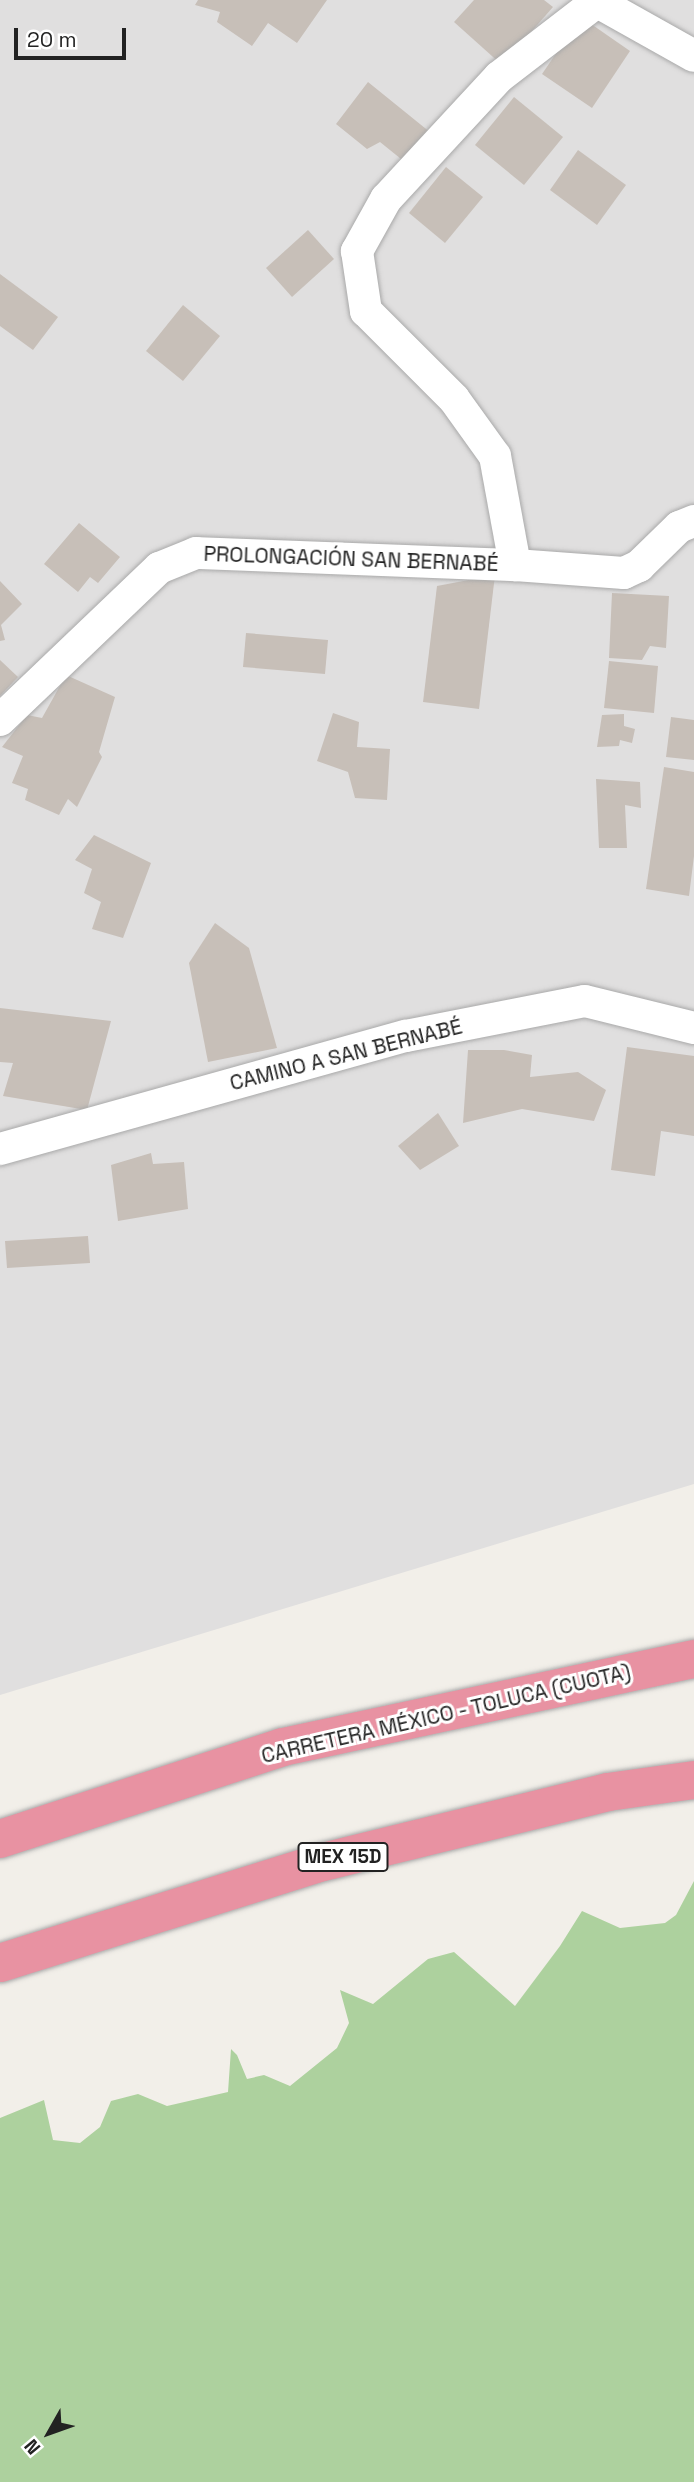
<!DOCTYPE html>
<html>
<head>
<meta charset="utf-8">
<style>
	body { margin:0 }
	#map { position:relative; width:694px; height:2482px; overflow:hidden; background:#f2efe9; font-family:"Space Grotesk",sans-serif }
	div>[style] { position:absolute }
	.residential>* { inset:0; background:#e0dfdf }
	.forest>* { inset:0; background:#add19e }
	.building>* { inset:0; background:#c7bfb8 }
	.roads { filter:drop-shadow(0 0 2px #a9a9a9) drop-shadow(0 0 2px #a9a9a9) }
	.street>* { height:32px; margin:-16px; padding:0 16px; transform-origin:16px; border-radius:16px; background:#fff }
	.highway>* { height:38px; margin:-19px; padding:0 19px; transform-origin:19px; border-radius:19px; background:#e892a2 }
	span { translate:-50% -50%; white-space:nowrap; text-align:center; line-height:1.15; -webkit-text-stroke:6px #fff; paint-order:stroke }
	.shield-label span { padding:2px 5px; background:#fff; border:2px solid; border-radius:5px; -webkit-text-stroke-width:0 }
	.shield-label { font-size:19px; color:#222; font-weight:700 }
	.street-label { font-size:21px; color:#222 }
	.north { position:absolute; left:14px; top:2398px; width:70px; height:70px; -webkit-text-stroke:5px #fff; paint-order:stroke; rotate:230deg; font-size:19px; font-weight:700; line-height:28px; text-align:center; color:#222 }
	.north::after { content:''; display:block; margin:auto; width:24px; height:32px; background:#222; clip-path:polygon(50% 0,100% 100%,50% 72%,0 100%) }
	.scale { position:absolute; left:14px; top:28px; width:112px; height:32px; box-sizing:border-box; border:4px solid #222; border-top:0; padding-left:9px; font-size:21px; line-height:24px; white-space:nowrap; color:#222; -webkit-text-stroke:5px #fff; paint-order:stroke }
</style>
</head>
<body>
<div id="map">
	<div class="residential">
		<div style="clip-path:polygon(0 0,694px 0,694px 1484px,0 1695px)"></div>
	</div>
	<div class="forest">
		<div style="clip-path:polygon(694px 1881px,694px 2482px,0 2482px,0 2118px,44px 2100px,53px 2140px,80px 2143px,100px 2127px,111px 2101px,138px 2094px,167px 2106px,228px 2092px,231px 2049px,237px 2055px,247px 2079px,264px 2075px,290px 2086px,337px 2048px,349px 2023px,340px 1990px,373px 2004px,428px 1959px,454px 1952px,515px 2006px,560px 1946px,582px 1911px,620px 1928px,665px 1923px,676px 1915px)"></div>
	</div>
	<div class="building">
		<div style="clip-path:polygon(198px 0,327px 0,297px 43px,268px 23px,252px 46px,217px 22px,220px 12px,195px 5px)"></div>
		<div style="clip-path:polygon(474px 0,544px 0,553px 7px,502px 65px,454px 22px)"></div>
		<div style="clip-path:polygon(581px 17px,630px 51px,592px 108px,542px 74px)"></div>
		<div style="clip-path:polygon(368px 82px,436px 137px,411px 167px,380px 142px,367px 149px,336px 124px)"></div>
		<div style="clip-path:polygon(514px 97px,563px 137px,524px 185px,475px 145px)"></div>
		<div style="clip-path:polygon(578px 150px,626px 185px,597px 225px,550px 190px)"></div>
		<div style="clip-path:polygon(446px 167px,483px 197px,445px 243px,409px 213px)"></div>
		<div style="clip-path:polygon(308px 230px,334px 259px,292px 297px,266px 268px)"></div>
		<div style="clip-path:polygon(0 274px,58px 317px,33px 350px,0 326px)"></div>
		<div style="clip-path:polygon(183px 305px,220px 336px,183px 381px,146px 351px)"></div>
		<div style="clip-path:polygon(79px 523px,120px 557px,98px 583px,90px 577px,78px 592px,44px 564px)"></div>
		<div style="clip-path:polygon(495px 575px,479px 709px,423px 702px,437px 586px)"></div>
		<div style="clip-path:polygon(0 581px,22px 604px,1px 625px,5px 640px,0 641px)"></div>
		<div style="clip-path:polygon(612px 593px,669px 596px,666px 648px,650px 646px,642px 660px,609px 658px)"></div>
		<div style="clip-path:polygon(246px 633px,328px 640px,325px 674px,243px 667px)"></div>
		<div style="clip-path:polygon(0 660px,18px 677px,0 696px)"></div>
		<div style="clip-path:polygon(609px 661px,658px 666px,654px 713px,604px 708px)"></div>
		<div style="clip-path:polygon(66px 675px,115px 697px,99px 752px,102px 757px,77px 807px,68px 799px,59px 815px,25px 800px,28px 789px,12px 783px,23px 756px,2px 747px,27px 715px,42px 718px)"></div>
		<div style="clip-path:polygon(333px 713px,359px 722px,357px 747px,390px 749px,387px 800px,355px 798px,348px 772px,317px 761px)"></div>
		<div style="clip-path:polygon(624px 714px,624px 726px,635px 729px,632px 743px,620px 740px,619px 746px,597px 747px,602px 715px)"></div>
		<div style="clip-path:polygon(671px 717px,694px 720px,694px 760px,666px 757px)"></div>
		<div style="clip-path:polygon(664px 767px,694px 772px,694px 856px,689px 896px,646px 889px)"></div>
		<div style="clip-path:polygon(596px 779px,640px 782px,641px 808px,625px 805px,627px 848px,599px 848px)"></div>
		<div style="clip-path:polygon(94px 835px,151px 863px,123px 938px,92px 929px,101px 902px,84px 893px,92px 869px,75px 860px)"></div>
		<div style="clip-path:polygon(215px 923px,249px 948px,277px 1048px,208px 1062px,189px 963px)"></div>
		<div style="clip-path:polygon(0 1008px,111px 1021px,87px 1110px,3px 1096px,13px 1063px,0 1062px)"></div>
		<div style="clip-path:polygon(627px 1047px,694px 1056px,694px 1136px,661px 1131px,655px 1176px,611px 1170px)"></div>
		<div style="clip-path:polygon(468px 1050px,504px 1050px,532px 1055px,530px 1077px,578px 1072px,606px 1090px,594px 1121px,522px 1109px,463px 1123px)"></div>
		<div style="clip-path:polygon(438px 1113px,459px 1146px,420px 1170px,398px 1146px)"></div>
		<div style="clip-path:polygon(151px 1153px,153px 1164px,184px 1162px,188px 1209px,118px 1221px,111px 1165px)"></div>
		<div style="clip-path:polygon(88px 1236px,90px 1263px,7px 1268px,5px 1241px)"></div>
	</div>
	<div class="roads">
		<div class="street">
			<div style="left:599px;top:0;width:126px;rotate:142.4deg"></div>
			<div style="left:499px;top:77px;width:166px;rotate:132.8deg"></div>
			<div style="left:386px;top:199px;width:60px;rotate:119.1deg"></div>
			<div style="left:357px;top:251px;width:61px;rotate:81.5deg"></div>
			<div style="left:366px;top:311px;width:124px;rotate:45deg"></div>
			<div style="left:454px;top:399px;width:70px;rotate:54.3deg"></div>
			<div style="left:495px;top:456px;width:111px;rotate:79.6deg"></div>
			<div style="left:515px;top:565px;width:109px;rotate:4.2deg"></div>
			<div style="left:624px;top:573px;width:17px;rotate:-25deg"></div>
			<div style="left:639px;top:566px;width:56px;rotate:-44.3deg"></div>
			<div style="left:679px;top:527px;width:16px;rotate:-22deg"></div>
			<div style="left:596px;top:1px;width:112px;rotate:29.3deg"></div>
			<div style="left:0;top:720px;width:220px;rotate:-43.7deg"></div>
			<div style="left:159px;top:568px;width:40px;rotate:-22deg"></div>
			<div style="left:196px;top:553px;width:319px;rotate:2.2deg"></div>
			<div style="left:0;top:1149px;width:421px;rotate:-15.6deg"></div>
			<div style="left:406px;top:1036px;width:182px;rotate:-11.1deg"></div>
			<div style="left:585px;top:1001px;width:112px;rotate:13.9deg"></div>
		</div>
		<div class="highway">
			<div style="left:0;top:1839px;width:298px;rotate:-18deg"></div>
			<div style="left:283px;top:1747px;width:420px;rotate:-12.1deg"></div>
			<div style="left:0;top:1963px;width:330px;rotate:-17.4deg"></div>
			<div style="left:315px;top:1864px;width:302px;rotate:-13.8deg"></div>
			<div style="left:608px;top:1792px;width:87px;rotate:-7.9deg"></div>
		</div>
	</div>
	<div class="shield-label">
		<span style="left:343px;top:1857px">MEX 15D</span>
	</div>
	<div class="street-label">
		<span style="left:351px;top:559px;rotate:2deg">PROLONGACIÓN SAN BERNABÉ</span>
		<span style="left:346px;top:1055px;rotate:-14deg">CAMINO A SAN BERNABÉ</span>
		<span style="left:446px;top:1714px;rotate:-13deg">CARRETERA MÉXICO - TOLUCA (CUOTA)</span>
	</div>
	<div class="north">N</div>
	<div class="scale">20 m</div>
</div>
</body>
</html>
